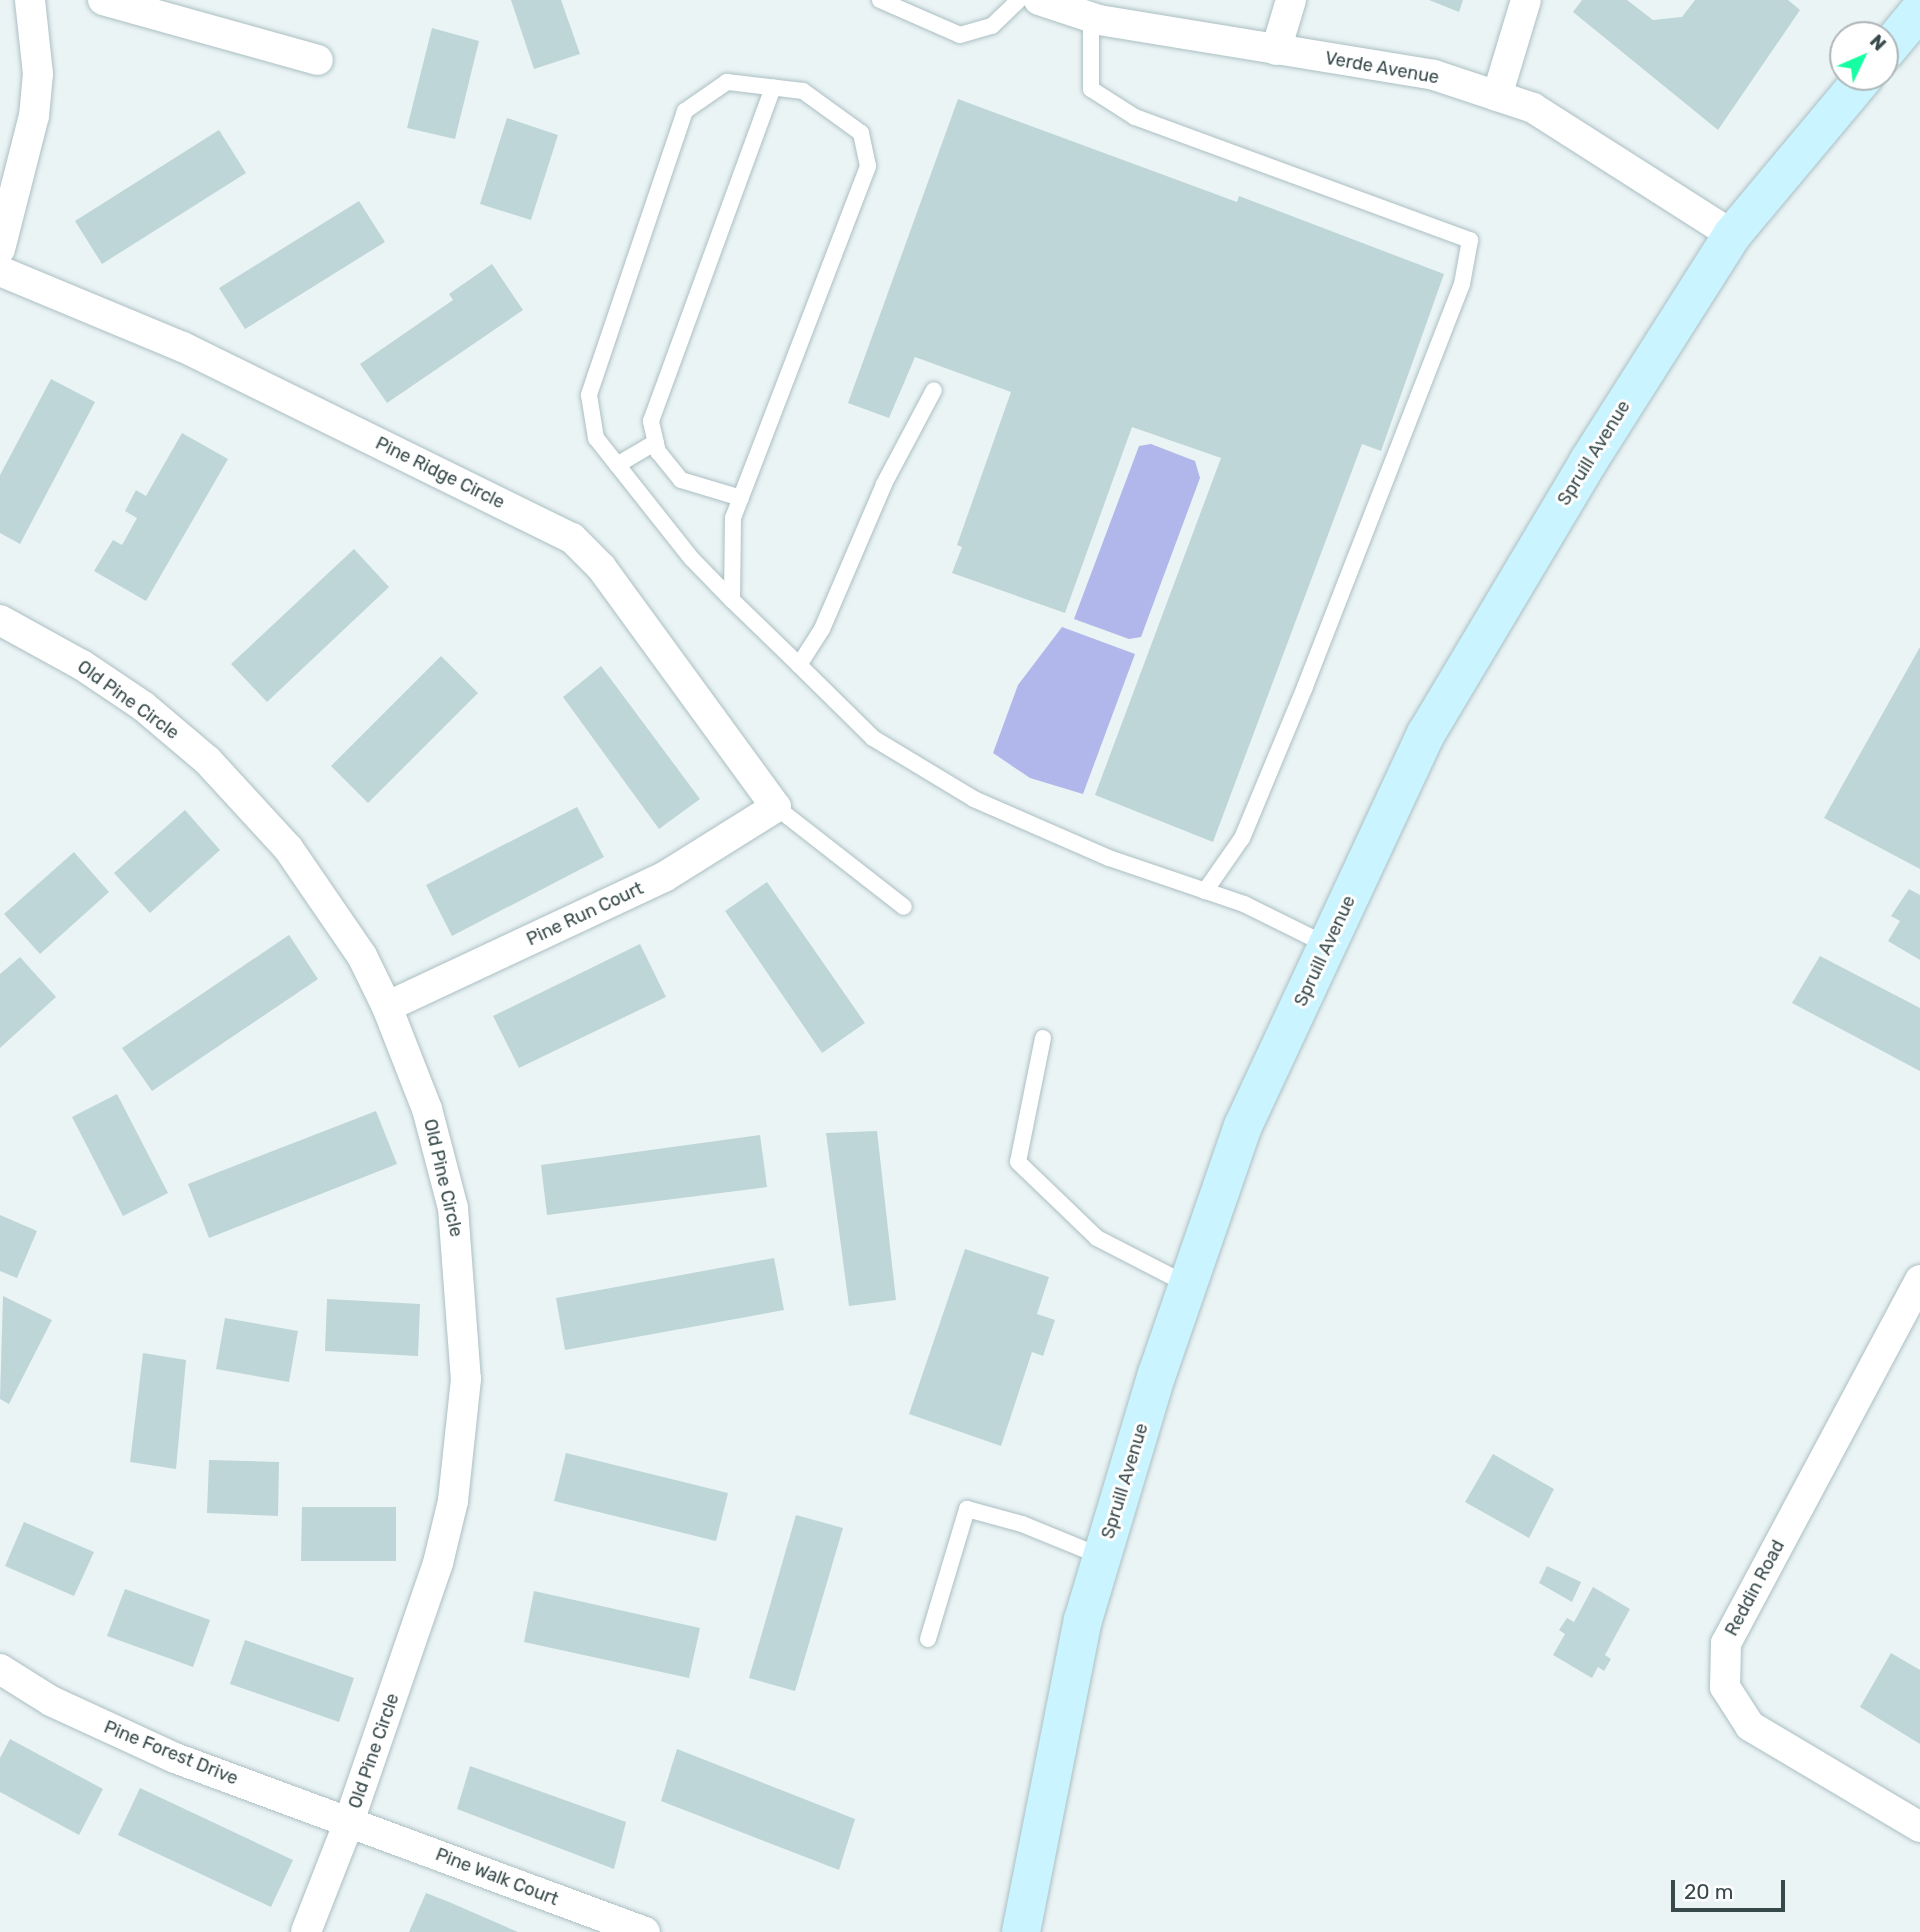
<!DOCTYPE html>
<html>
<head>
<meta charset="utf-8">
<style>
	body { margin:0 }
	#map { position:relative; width:1920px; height:1932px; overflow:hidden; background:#eaf4f5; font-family:Rubik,sans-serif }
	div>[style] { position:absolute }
	.green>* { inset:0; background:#b1b7eb }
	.building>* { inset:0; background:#bed6d8 }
	.roads { filter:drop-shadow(0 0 2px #acbfc2) drop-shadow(0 0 2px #acbfc2) }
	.lane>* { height:16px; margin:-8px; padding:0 8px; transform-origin:8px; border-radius:8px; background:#fff }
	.street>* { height:30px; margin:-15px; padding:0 15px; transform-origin:15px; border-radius:15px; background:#fff }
	.secondary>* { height:38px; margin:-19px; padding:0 19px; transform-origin:19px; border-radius:19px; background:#caf4ff }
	span { translate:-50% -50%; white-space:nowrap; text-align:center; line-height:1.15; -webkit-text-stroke:6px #fff; paint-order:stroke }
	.street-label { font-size:18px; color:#37494a }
	.north { position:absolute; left:1829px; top:21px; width:70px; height:70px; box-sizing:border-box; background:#fff; border:2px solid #afb6b7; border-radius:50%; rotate:46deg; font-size:19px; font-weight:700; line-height:28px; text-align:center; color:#37494a }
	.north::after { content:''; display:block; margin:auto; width:24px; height:32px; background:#17ffa3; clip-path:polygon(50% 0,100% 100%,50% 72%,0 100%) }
	.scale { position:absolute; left:1671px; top:1880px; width:114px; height:32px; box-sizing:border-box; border:4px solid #37494a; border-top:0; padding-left:9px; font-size:21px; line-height:24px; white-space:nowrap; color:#37494a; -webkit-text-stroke:5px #fff; paint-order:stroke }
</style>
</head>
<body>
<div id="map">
	<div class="green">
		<div style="clip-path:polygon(1151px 444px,1195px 461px,1200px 478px,1141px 637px,1129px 639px,1074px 619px,1139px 446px)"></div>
		<div style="clip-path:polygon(1062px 627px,1135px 654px,1083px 794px,1030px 778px,993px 753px,1018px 685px)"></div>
	</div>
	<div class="building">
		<div style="clip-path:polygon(511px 0,561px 0,580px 54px,534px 69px)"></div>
		<div style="clip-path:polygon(1429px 0,1463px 0,1459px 12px)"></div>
		<div style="clip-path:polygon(1582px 0,1627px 0,1653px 20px,1682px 17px,1695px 0,1788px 0,1800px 10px,1718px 130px,1573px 12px)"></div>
		<div style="clip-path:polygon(432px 28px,479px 41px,455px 139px,407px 128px)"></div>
		<div style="clip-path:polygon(958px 99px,1237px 202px,1239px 196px,1444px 274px,1381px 451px,1362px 444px,1213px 842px,1095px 795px,1221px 458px,1132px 427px,1065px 613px,952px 573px,962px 547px,957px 545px,1011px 392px,915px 357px,889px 418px,848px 403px)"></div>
		<div style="clip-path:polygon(507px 118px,558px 135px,531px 220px,480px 204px)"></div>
		<div style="clip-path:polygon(219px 130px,246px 173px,102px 264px,75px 221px)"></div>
		<div style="clip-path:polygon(359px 201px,385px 242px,245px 329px,219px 288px)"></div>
		<div style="clip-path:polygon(492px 264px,523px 310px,387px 403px,360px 364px,453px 300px,449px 294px)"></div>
		<div style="clip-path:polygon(51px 379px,95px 402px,20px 544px,0 533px,0 475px)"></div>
		<div style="clip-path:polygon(182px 433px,228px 459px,146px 601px,94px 571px,113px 540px,122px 545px,137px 518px,125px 511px,136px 490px,146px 496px)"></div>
		<div style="clip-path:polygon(354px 549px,389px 587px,267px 702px,231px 664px)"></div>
		<div style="clip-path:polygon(1920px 647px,1920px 869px,1824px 818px)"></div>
		<div style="clip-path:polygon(441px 656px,478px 693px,368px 803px,331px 766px)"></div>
		<div style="clip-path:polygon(601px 666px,700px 799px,659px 829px,563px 697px)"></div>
		<div style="clip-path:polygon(577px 807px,604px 857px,452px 936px,426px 885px)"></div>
		<div style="clip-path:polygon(185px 810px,220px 850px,150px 913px,114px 873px)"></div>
		<div style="clip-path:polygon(74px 852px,109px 892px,40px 954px,4px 914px)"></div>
		<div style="clip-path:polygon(767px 882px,865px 1023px,822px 1053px,725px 911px)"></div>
		<div style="clip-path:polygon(1909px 889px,1920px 895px,1920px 960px,1888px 941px,1900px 921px,1891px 916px)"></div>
		<div style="clip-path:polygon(289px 935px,318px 979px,152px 1091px,122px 1048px)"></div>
		<div style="clip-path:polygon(640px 944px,666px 997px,519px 1068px,493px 1016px)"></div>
		<div style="clip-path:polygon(1820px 956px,1920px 1008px,1920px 1071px,1792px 1003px)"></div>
		<div style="clip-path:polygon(20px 957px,56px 997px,0 1048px,0 974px)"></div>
		<div style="clip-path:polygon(117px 1094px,168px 1193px,123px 1216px,72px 1117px)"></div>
		<div style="clip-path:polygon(376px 1111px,397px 1164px,209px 1238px,188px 1184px)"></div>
		<div style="clip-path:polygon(877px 1131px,896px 1300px,849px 1306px,826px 1133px)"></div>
		<div style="clip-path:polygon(760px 1135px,767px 1187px,547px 1215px,541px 1165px)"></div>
		<div style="clip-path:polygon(0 1215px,37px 1231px,17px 1278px,0 1271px)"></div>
		<div style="clip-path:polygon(965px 1249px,1049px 1277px,1037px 1314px,1055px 1320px,1043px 1356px,1032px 1352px,1001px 1446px,909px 1414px)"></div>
		<div style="clip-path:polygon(774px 1258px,784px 1310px,565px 1350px,556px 1298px)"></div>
		<div style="clip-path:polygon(3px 1296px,52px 1320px,9px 1404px,0 1399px)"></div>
		<div style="clip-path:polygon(327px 1299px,420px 1304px,418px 1356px,325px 1351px)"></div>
		<div style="clip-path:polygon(225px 1318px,298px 1331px,289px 1382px,216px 1369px)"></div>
		<div style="clip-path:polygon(143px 1353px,186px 1360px,176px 1469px,130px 1462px)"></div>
		<div style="clip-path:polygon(566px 1453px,728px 1493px,716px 1541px,554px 1501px)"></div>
		<div style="clip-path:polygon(1493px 1454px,1554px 1489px,1529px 1538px,1465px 1502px)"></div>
		<div style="clip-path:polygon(209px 1460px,279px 1462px,278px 1516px,207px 1513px)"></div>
		<div style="clip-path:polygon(302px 1507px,396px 1507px,396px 1561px,301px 1561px)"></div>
		<div style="clip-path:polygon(796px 1515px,843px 1528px,795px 1691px,749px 1678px)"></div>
		<div style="clip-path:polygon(24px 1522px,94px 1552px,74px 1596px,5px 1566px)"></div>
		<div style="clip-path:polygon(1547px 1566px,1581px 1582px,1572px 1602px,1539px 1583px)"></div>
		<div style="clip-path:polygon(1593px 1587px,1630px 1609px,1605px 1655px,1611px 1659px,1604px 1671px,1598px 1667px,1592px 1678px,1553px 1655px,1565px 1634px,1559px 1630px,1567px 1618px,1574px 1622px)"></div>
		<div style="clip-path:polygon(125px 1589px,210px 1620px,193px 1667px,107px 1636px)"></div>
		<div style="clip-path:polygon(534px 1591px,700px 1628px,689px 1678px,524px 1642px)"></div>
		<div style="clip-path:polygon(245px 1640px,354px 1678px,339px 1722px,230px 1684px)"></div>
		<div style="clip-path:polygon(1891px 1653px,1920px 1670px,1920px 1744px,1860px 1707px)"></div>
		<div style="clip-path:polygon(10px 1739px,103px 1789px,79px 1835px,0 1792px,0 1758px)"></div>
		<div style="clip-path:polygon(677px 1749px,855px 1819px,839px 1870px,661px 1801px)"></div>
		<div style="clip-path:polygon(470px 1766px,626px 1822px,614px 1869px,457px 1809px)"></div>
		<div style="clip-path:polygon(140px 1788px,293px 1860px,271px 1907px,118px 1835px)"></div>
		<div style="clip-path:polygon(426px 1893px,449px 1902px,518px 1932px,409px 1932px)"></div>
	</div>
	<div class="roads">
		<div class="lane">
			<div style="left:880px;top:0;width:87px;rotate:23.6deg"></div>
			<div style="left:960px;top:35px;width:33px;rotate:-16deg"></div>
			<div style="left:992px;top:26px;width:37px;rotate:-44deg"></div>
			<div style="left:1091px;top:17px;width:72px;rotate:90deg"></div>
			<div style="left:1091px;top:89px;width:52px;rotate:32.5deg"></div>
			<div style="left:1135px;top:117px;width:357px;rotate:20.2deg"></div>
			<div style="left:1470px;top:240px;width:45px;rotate:100.3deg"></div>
			<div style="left:1462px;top:284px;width:433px;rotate:111.3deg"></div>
			<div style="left:1305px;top:687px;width:164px;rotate:112.6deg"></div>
			<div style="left:1242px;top:838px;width:65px;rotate:124.9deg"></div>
			<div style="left:617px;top:465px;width:45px;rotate:-30.5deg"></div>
			<div style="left:741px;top:498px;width:63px;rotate:-163.3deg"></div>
			<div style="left:681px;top:480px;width:36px;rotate:-129deg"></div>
			<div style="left:658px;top:452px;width:32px;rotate:-103deg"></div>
			<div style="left:651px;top:421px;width:355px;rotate:-69.9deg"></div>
			<div style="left:732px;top:600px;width:82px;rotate:-89.3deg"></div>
			<div style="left:733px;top:518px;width:377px;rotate:-69deg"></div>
			<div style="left:868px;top:166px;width:34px;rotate:-102deg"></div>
			<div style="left:861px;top:133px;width:72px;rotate:-144.1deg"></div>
			<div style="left:803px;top:91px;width:77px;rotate:-173.2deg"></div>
			<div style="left:727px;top:82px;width:51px;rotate:145.4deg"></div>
			<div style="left:685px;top:111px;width:300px;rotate:108.7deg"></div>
			<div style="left:589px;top:395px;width:44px;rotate:80.8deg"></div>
			<div style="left:596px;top:438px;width:154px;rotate:51.6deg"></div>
			<div style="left:692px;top:559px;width:57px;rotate:45.7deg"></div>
			<div style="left:732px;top:600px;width:93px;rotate:44.1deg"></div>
			<div style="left:799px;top:665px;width:104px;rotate:44.6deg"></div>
			<div style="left:873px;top:738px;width:118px;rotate:31.1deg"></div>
			<div style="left:974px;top:799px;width:147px;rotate:23.6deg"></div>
			<div style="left:1109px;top:858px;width:143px;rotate:18.8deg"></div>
			<div style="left:1244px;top:904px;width:93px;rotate:26.3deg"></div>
			<div style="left:799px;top:665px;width:43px;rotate:-57.4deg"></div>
			<div style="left:822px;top:629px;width:158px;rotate:-66.8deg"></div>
			<div style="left:884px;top:484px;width:106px;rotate:-62deg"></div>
			<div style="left:776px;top:807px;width:162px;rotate:38deg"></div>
			<div style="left:1043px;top:1038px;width:126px;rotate:101.4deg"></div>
			<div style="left:1018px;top:1162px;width:110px;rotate:43.9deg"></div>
			<div style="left:1097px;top:1238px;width:102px;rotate:27.3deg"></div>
			<div style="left:928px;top:1639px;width:136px;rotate:-73.3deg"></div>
			<div style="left:967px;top:1509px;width:57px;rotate:15.3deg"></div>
			<div style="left:1022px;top:1524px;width:87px;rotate:22.2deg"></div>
		</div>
		<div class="street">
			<div style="left:103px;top:0;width:223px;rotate:15.6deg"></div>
			<div style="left:1039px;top:0;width:63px;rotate:18.4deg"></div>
			<div style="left:1099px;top:20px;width:339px;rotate:9.3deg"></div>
			<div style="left:1434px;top:75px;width:104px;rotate:18.4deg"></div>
			<div style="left:1533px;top:108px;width:236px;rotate:32.5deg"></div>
			<div style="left:1276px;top:50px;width:52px;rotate:-73.3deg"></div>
			<div style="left:1497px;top:96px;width:100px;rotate:-73.2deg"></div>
			<div style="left:0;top:249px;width:137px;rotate:-75.7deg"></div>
			<div style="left:34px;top:116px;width:42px;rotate:-84.6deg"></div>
			<div style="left:38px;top:74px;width:74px;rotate:-96.2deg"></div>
			<div style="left:0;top:271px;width:198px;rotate:22.6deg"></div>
			<div style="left:183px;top:347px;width:433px;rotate:26.2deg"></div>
			<div style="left:572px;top:538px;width:41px;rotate:45deg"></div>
			<div style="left:601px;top:567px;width:297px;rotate:53.9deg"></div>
			<div style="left:776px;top:807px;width:132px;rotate:148deg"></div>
			<div style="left:664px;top:877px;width:306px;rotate:154.9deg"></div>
			<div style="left:0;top:620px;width:94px;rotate:28.8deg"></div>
			<div style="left:82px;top:665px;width:73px;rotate:33.9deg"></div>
			<div style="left:143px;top:706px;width:84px;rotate:40.2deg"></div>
			<div style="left:207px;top:760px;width:120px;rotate:47.4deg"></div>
			<div style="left:288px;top:848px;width:131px;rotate:55.6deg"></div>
			<div style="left:362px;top:956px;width:57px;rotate:63.9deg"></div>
			<div style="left:387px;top:1007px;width:110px;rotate:68.6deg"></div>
			<div style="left:427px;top:1109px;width:102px;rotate:75.3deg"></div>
			<div style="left:453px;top:1208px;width:171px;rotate:85.7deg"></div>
			<div style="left:466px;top:1379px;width:123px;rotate:96.1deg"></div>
			<div style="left:453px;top:1501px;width:64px;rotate:103.6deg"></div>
			<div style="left:438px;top:1563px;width:274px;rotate:109deg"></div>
			<div style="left:349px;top:1822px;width:118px;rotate:111.4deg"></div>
			<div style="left:1920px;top:1280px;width:412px;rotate:118.1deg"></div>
			<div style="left:1726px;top:1643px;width:44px;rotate:91.3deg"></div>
			<div style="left:1725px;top:1687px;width:46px;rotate:57.3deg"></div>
			<div style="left:1750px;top:1726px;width:198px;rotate:30.7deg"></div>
			<div style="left:0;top:1669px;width:60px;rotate:32.1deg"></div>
			<div style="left:51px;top:1701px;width:136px;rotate:24.7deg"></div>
			<div style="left:175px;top:1758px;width:501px;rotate:20.32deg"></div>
		</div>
		<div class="secondary">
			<div style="left:1885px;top:52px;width:55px;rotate:-50.2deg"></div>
			<div style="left:1021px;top:1932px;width:318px;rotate:-78.8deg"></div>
			<div style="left:1083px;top:1620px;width:257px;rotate:-73.3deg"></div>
			<div style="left:1157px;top:1374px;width:262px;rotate:-70.9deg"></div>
			<div style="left:1243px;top:1126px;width:433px;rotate:-65deg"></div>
			<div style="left:1426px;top:734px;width:317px;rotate:-59.2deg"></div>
			<div style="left:1588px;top:462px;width:269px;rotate:-57.6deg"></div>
			<div style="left:1732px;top:235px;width:206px;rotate:-50.1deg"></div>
		</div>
	</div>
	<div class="street-label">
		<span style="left:1382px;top:68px;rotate:10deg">Verde Avenue</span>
		<span style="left:1594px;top:453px;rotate:-58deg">Spruill Avenue</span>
		<span style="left:440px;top:473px;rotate:26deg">Pine Ridge Circle</span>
		<span style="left:128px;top:700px;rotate:36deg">Old Pine Circle</span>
		<span style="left:585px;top:914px;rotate:-25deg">Pine Run Court</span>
		<span style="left:1325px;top:951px;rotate:-65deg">Spruill Avenue</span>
		<span style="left:443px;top:1178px;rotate:77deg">Old Pine Circle</span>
		<span style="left:1125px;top:1481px;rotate:-73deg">Spruill Avenue</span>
		<span style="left:1755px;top:1588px;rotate:-62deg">Reddin Road</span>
		<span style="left:374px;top:1751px;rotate:-71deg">Old Pine Circle</span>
		<span style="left:171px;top:1753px;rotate:22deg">Pine Forest Drive</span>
		<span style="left:497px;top:1877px;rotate:21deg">Pine Walk Court</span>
	</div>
	<div class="north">N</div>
	<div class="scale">20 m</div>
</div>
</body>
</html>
